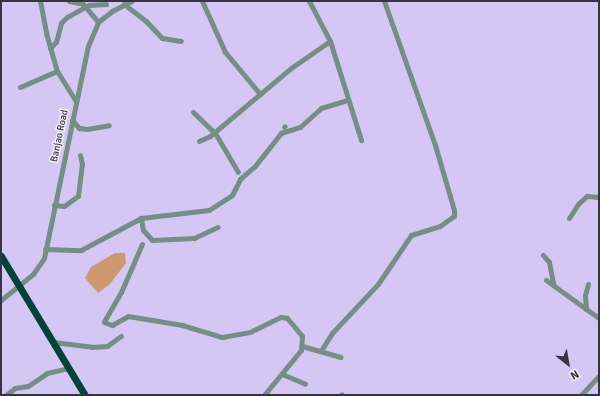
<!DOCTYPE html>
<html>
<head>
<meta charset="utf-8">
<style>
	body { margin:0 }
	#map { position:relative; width:600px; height:396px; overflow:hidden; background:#d4c7f3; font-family:Signika,sans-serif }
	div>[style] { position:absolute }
	.green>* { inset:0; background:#ce9970 }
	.minor>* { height:5px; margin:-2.5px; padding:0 2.5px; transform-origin:2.5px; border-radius:2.5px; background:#768d88 }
	.highway>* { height:7px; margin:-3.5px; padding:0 3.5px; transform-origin:3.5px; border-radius:3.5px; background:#024339 }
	span { translate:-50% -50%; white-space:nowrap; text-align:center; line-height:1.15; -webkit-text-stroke:3px #f1eefb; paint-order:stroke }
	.street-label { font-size:10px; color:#383344 }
	.frame { position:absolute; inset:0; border:2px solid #383344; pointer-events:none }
	.north { position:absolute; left:548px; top:344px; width:40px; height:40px; -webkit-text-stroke:3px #f1eefb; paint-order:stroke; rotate:149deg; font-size:11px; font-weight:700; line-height:16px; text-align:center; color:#383344 }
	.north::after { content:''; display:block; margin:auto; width:14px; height:18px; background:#383344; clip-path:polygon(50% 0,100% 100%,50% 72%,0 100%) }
</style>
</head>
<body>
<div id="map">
	<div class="green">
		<div style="clip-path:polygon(115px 253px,125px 253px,126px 263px,110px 284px,98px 293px,85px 278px,91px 267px)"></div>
	</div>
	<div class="minor">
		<div style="left:40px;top:1px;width:33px;rotate:79deg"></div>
		<div style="left:46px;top:33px;width:40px;rotate:74deg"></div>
		<div style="left:57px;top:71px;width:36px;rotate:58deg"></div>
		<div style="left:69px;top:1px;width:14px;rotate:12deg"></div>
		<div style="left:83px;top:4px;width:23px;rotate:50deg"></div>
		<div style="left:202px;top:1px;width:56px;rotate:65.7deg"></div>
		<div style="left:225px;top:52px;width:55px;rotate:50.2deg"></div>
		<div style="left:309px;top:1px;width:45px;rotate:62.3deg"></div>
		<div style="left:330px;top:41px;width:104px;rotate:72.6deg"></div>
		<div style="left:124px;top:4px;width:28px;rotate:38deg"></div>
		<div style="left:146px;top:21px;width:23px;rotate:47deg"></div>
		<div style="left:162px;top:38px;width:19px;rotate:9deg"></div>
		<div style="left:50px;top:48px;width:8px;rotate:-45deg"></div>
		<div style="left:56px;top:42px;width:20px;rotate:-75deg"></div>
		<div style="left:61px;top:23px;width:8px;rotate:-45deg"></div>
		<div style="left:67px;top:17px;width:25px;rotate:-29deg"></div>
		<div style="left:89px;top:5px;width:17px;rotate:-3deg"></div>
		<div style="left:20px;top:87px;width:40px;rotate:-23.4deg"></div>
		<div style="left:193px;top:112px;width:30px;rotate:44deg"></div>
		<div style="left:215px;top:133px;width:45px;rotate:59.5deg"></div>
		<div style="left:72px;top:120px;width:11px;rotate:49deg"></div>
		<div style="left:79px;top:128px;width:8px;rotate:7deg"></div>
		<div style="left:87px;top:129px;width:22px;rotate:-10deg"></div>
		<div style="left:284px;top:127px;width:1px;rotate:-45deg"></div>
		<div style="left:199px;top:141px;width:12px;rotate:-24deg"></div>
		<div style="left:210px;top:136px;width:106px;rotate:-40deg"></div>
		<div style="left:291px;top:68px;width:47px;rotate:-34.7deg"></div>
		<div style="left:54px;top:205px;width:10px;rotate:6deg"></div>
		<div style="left:64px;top:206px;width:17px;rotate:-36deg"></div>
		<div style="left:78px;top:196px;width:32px;rotate:-83deg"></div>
		<div style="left:82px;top:164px;width:9px;rotate:-103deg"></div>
		<div style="left:141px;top:218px;width:12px;rotate:81deg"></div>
		<div style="left:143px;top:230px;width:13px;rotate:48deg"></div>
		<div style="left:152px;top:240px;width:42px;rotate:-2.7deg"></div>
		<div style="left:194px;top:238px;width:26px;rotate:-25deg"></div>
		<div style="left:569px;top:218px;width:17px;rotate:-57deg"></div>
		<div style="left:578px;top:204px;width:12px;rotate:-42deg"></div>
		<div style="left:587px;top:196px;width:12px;rotate:5deg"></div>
		<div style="left:142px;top:244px;width:52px;rotate:113.6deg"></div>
		<div style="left:121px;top:292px;width:34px;rotate:120deg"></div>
		<div style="left:104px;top:322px;width:9px;rotate:21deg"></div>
		<div style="left:112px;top:325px;width:18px;rotate:-29deg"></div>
		<div style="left:128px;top:316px;width:55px;rotate:9.5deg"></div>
		<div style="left:182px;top:325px;width:42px;rotate:16.7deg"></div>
		<div style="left:222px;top:337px;width:28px;rotate:-10deg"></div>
		<div style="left:250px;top:332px;width:34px;rotate:-26deg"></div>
		<div style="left:281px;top:317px;width:6px;rotate:9deg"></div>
		<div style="left:287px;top:318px;width:23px;rotate:50deg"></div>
		<div style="left:302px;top:336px;width:14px;rotate:94deg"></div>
		<div style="left:301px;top:350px;width:58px;rotate:129.4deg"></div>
		<div style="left:45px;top:249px;width:36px;rotate:2deg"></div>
		<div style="left:81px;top:250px;width:68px;rotate:-28.1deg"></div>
		<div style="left:141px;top:218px;width:68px;rotate:-6.7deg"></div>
		<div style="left:209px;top:210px;width:27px;rotate:-33deg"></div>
		<div style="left:232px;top:195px;width:18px;rotate:-63deg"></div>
		<div style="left:240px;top:179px;width:20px;rotate:-41deg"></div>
		<div style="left:255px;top:166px;width:42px;rotate:-51.8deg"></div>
		<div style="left:281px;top:133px;width:20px;rotate:-18deg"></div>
		<div style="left:300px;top:127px;width:28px;rotate:-42deg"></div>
		<div style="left:321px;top:108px;width:27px;rotate:-17deg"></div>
		<div style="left:543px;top:255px;width:9px;rotate:49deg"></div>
		<div style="left:549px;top:262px;width:21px;rotate:79deg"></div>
		<div style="left:546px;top:280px;width:49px;rotate:35.9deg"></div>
		<div style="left:588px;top:284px;width:11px;rotate:105deg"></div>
		<div style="left:585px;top:295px;width:14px;rotate:86deg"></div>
		<div style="left:586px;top:309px;width:16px;rotate:35deg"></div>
		<div style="left:1px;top:300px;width:41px;rotate:-39.1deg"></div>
		<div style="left:33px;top:274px;width:19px;rotate:-55deg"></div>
		<div style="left:44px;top:258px;width:217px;rotate:-78.3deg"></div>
		<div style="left:88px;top:46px;width:26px;rotate:-67deg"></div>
		<div style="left:98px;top:22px;width:18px;rotate:-38deg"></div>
		<div style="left:112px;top:11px;width:22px;rotate:-27deg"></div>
		<div style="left:53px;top:342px;width:39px;rotate:7deg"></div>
		<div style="left:92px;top:347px;width:15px;rotate:-4deg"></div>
		<div style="left:107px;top:346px;width:17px;rotate:-36deg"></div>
		<div style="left:302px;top:346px;width:40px;rotate:16deg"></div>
		<div style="left:322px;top:349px;width:19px;rotate:-58deg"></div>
		<div style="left:332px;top:333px;width:67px;rotate:-46.8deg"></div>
		<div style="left:378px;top:284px;width:59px;rotate:-56deg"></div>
		<div style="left:411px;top:235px;width:30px;rotate:-17deg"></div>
		<div style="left:440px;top:226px;width:17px;rotate:-36deg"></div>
		<div style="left:454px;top:216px;width:6px;rotate:-90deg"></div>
		<div style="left:454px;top:210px;width:68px;rotate:-106.3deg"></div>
		<div style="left:435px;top:145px;width:153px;rotate:-109.5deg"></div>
		<div style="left:282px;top:374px;width:25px;rotate:23deg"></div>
		<div style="left:6px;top:395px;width:11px;rotate:-38deg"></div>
		<div style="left:15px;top:388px;width:13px;rotate:-9deg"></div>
		<div style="left:28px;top:386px;width:23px;rotate:-34deg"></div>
		<div style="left:47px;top:373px;width:23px;rotate:-13deg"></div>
		<div style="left:341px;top:395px;width:1px;rotate:-45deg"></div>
		<div style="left:581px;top:395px;width:26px;rotate:-47deg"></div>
	</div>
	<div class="highway">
		<div style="left:1px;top:256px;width:162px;rotate:58.9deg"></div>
	</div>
	<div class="street-label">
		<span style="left:60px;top:136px;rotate:-78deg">Banjao Road</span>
	</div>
	<div class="frame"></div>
	<div class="north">N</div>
</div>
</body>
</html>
